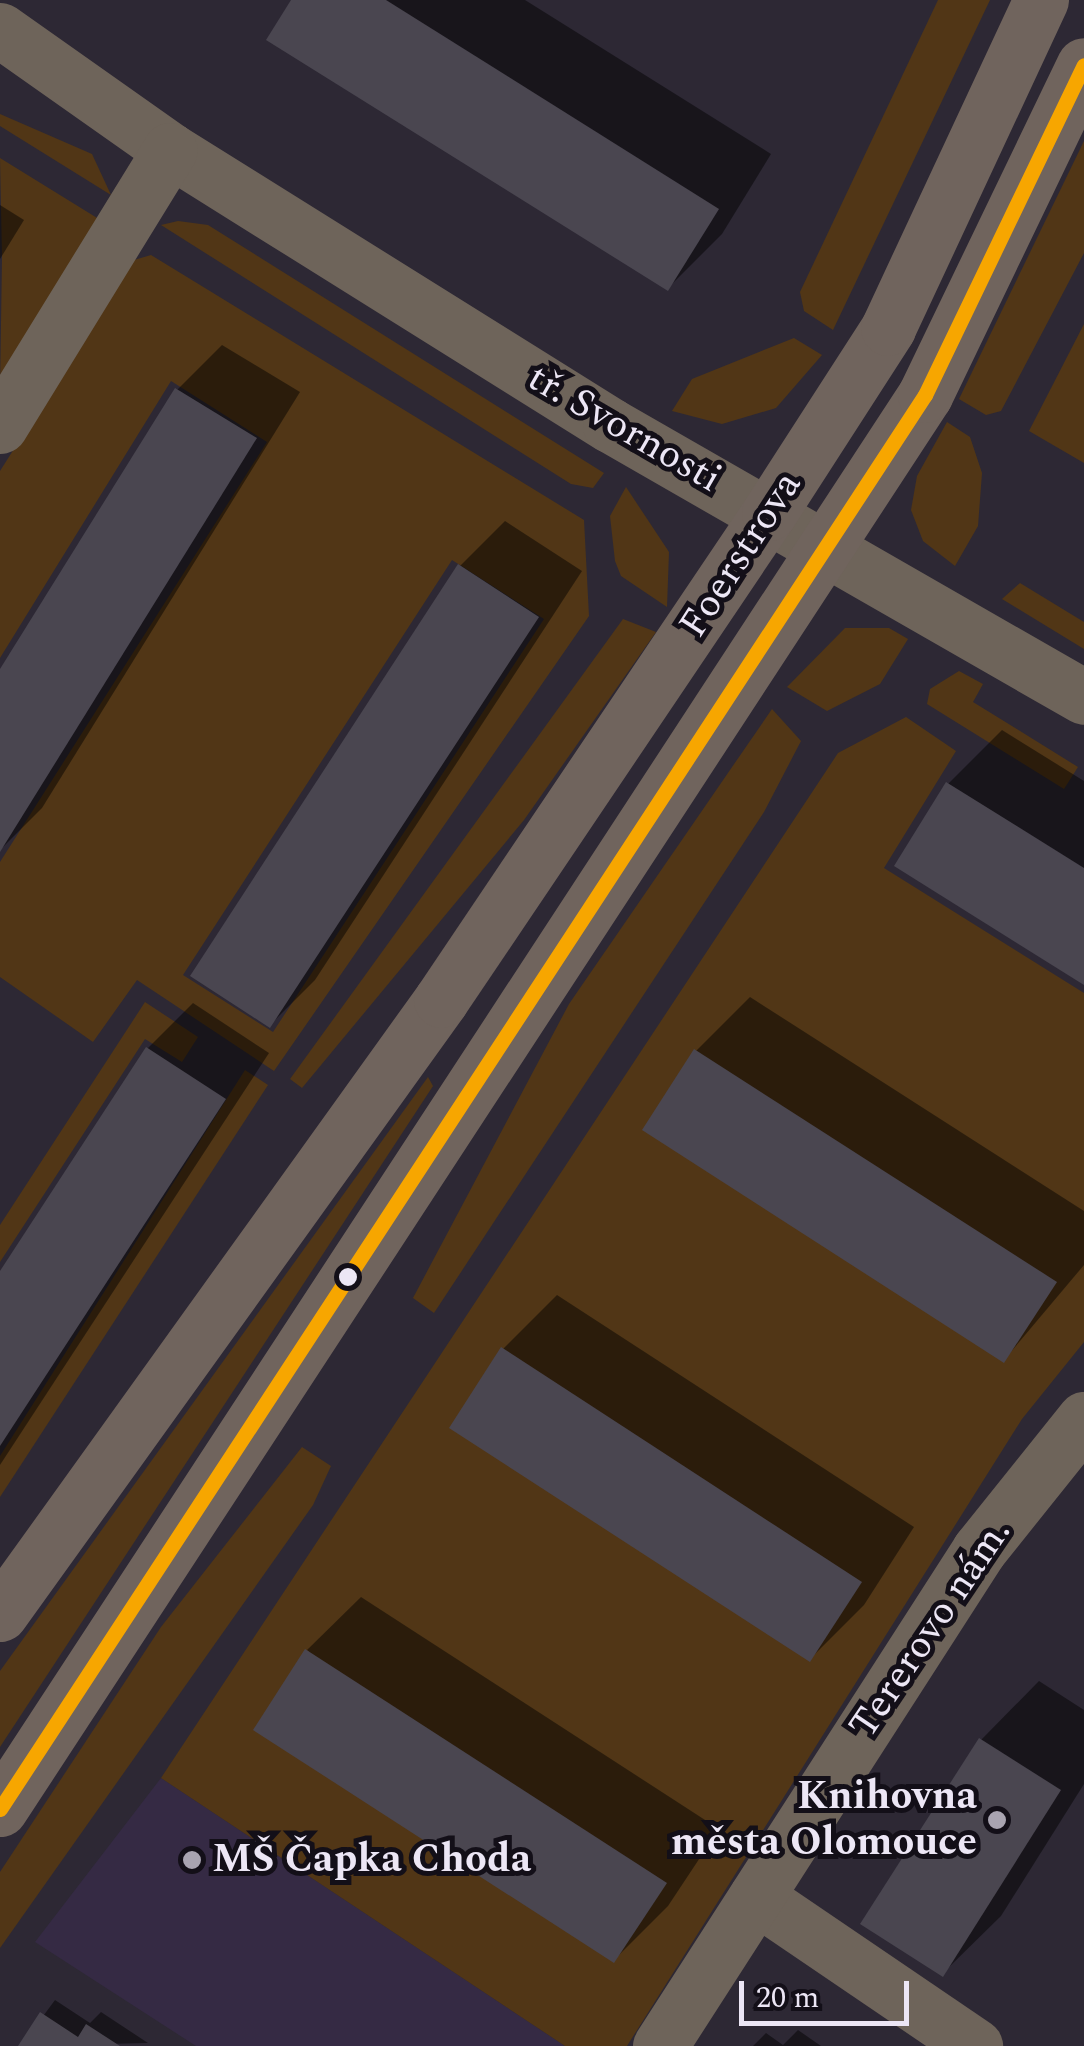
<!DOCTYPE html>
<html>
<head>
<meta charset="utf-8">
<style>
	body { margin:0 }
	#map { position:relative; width:1084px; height:2046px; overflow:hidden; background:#2d2834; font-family:Spectral,serif }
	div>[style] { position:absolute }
	.built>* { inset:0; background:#352a44 }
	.green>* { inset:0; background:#513616 }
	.shadow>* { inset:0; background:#0007 }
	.building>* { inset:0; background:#4a4650 }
	.minor>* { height:55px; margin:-27.5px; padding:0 27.5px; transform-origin:27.5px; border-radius:27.5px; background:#6e645a }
	.major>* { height:55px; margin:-27.5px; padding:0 27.5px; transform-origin:27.5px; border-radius:27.5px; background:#70645d }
	.bus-1>* { height:15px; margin:-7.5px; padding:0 7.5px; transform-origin:7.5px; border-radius:7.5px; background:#f7a600 }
	.dots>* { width:28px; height:28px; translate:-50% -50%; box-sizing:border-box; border:5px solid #130f18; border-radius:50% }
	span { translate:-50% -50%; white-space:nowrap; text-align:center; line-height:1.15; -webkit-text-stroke:10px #130f18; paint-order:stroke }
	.street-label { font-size:40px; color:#ece6f5 }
	.poi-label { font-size:40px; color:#ece6f5; font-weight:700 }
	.right { translate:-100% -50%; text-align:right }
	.left { translate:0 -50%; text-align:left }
	.scale { position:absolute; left:739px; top:1981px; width:170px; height:45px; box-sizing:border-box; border:5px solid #ece6f5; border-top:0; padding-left:12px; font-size:30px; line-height:35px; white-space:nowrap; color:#ece6f5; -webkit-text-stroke:8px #130f18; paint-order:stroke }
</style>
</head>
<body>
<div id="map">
	<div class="built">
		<div style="clip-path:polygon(161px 1778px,565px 2046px,196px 2046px,35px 1942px)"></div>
	</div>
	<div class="green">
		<div style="clip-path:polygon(938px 0,990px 0,833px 330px,804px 311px,800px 292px)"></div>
		<div style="clip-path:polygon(0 114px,92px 154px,111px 195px,0 126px)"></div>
		<div style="clip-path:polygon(1084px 141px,1084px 253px,1001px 411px,986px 415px,959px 399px)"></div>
		<div style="clip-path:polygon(0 158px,102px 221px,0 388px,2px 258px)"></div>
		<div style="clip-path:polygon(178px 221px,208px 225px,604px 473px,593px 488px,571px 484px,161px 225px)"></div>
		<div style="clip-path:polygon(evenodd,151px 255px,584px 520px,589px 616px,274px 1071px,137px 980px,93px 1042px,0 977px,0 862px,267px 442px,171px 381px,0 658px,0 471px,134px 260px,151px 255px,452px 560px,544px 619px,273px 1032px,183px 975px,452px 560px)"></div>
		<div style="clip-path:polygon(1084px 324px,1084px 463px,1029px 431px)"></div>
		<div style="clip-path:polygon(794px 338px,822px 355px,776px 408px,722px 424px,672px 411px,692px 379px)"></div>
		<div style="clip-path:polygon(947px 422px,970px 437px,982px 473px,978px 526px,955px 566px,923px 541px,911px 510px,917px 476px)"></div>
		<div style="clip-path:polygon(626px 487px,669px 552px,667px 607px,621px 576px,615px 561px,610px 516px)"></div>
		<div style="clip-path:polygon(1020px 583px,1084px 622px,1084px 649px,1002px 599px)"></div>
		<div style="clip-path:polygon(623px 619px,656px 632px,524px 820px,302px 1088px,290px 1079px)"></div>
		<div style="clip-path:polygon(845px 628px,889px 628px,908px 639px,880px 684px,827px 711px,787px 687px)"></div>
		<div style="clip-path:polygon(959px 671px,983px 684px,973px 702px,1078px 767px,1064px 789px,927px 704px,930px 689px)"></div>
		<div style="clip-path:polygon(772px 709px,801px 741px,764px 812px,434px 1313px,413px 1298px,569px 1004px)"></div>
		<div style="clip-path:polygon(906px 717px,956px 751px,884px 868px,1084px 993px,1084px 1342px,1022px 1419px,627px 2046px,565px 2046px,161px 1778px,838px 753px)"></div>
		<div style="clip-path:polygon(145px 1002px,198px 1037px,182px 1062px,145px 1039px,0 1262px,0 1225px)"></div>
		<div style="clip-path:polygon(245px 1070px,268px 1085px,0 1497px,0 1456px)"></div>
		<div style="clip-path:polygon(428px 1077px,433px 1086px,0 1747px,0 1671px)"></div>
		<div style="clip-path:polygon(302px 1447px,331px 1466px,313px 1505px,0 1948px,0 1872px,161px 1627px)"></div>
	</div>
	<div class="shadow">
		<div style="clip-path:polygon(294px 0,525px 0,771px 154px,722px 234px,668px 288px)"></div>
		<div style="clip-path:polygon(0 205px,24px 220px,0 259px)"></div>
		<div style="clip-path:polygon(222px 345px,300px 392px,42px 808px,0 850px,0 674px,177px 390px)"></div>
		<div style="clip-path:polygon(505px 521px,582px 571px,315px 980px,270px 1025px,460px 566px)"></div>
		<div style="clip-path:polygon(1002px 730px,1084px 781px,1084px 982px,948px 784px)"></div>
		<div style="clip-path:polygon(750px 997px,1084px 1211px,1084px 1265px,1004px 1360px,696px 1051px)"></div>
		<div style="clip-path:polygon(193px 1003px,269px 1053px,0 1465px,0 1276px,148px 1048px)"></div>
		<div style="clip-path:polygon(557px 1295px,914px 1527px,864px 1605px,810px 1659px,503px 1349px)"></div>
		<div style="clip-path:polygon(361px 1597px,719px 1829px,668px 1906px,614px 1960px,307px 1650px)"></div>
		<div style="clip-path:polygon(1039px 1681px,1084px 1710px,1084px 1784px,1001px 1916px,942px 1974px,981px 1740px)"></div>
		<div style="clip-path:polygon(55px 2000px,90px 2023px,101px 2012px,148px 2043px,21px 2046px)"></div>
		<div style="clip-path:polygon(798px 2030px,821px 2046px,753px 2046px,766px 2033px,783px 2045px)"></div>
	</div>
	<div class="building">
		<div style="clip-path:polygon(291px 0,386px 0,719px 209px,668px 291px,266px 40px)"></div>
		<div style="clip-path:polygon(175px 388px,257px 438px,0 852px,0 669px)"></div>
		<div style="clip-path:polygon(458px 564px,539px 617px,270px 1028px,190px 976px)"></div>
		<div style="clip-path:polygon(946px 782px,1084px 868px,1084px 985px,894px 866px)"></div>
		<div style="clip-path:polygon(146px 1047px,226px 1099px,0 1446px,0 1271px)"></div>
		<div style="clip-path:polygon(694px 1049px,1057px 1282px,1004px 1363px,642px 1130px)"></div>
		<div style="clip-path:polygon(501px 1347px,862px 1582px,810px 1662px,449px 1428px)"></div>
		<div style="clip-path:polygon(305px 1649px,667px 1883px,614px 1963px,253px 1730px)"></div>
		<div style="clip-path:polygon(979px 1738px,1061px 1790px,943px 1977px,860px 1924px)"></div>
		<div style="clip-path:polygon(40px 2012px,78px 2037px,86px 2024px,120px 2046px,18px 2046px)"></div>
	</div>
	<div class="minor">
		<div style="left:0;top:30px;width:208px;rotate:35.2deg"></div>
		<div style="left:170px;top:150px;width:519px;rotate:32.01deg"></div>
		<div style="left:610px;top:425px;width:546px;rotate:29.85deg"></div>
		<div style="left:0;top:426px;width:324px;rotate:-58.4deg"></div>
		<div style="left:756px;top:1897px;width:265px;rotate:34.2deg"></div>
		<div style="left:660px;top:2046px;width:590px;rotate:-57.25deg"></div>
		<div style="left:979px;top:1550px;width:168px;rotate:-51.3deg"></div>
	</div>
	<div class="major">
		<div style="left:0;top:1614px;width:756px;rotate:-54.31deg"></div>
		<div style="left:441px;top:1000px;width:587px;rotate:-56.04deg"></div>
		<div style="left:769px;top:513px;width:220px;rotate:-57.2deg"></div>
		<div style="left:888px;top:328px;width:362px;rotate:-65deg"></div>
		<div style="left:0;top:1809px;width:1690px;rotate:-56.81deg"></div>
		<div style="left:925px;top:395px;width:366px;rotate:-64.3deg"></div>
	</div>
	<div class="bus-1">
		<div style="left:0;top:1809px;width:1690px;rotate:-56.81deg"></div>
		<div style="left:925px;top:395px;width:366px;rotate:-64.3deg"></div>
	</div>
	<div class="dots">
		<div style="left:348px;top:1277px;background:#ece6f5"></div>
		<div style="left:997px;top:1820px;background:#a9a4b1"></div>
		<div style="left:192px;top:1860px;background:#a9a4b1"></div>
	</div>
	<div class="street-label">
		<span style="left:624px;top:429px;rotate:30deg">tř. Svornosti</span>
		<span style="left:741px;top:555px;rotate:-57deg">Foerstrova</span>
		<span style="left:931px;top:1629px;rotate:-56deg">Tererovo nám.</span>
	</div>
	<div class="poi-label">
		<span class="right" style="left:977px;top:1820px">Knihovna<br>města Olomouce</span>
		<span class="left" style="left:212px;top:1860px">MŠ Čapka Choda</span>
	</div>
	<div class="scale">20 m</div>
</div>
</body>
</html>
